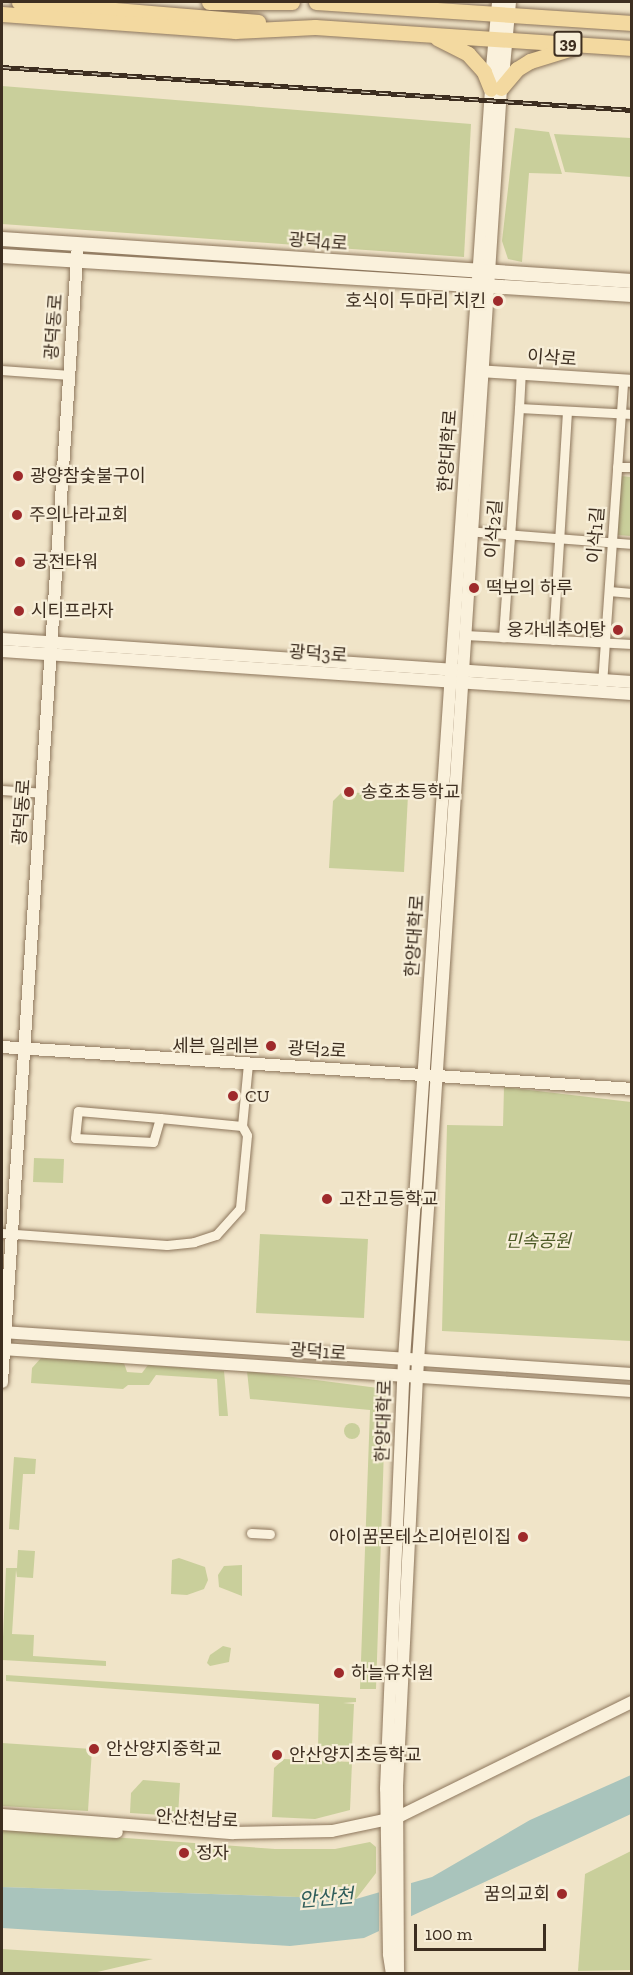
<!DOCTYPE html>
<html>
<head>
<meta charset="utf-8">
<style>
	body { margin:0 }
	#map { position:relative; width:633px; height:1975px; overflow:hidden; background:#f0e4c8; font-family:"Zilla Slab","Noto Sans KR",serif }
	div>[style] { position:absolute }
	.green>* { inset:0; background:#c9cf9b }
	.round { border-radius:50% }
	.water>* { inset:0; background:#a9c4bc }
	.pier>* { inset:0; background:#f0e4c8 }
	.roads { filter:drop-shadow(0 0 2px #8d765c) drop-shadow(0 0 2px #8d765c) }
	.minor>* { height:9px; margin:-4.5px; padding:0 4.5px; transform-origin:4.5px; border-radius:4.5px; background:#faf1dc }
	.tertiary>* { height:12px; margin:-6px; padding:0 6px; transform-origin:6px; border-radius:6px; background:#faf1dc }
	.secondary>* { height:14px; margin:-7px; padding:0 7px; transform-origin:7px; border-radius:7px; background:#faf1dc }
	.primary>* { height:15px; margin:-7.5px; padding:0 7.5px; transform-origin:7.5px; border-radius:7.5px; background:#f3d9a0 }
	.rail>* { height:5px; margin-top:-2.5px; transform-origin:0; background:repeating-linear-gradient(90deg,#f7eed8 0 9px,#3d2e20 0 18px); box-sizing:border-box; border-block:2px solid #3d2e20 }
	.dots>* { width:16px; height:16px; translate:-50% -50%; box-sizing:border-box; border:3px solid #f7eed8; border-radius:50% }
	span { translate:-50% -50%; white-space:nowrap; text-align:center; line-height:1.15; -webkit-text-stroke:4.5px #f7eed8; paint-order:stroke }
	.shield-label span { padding:2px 4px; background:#f7eed8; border:2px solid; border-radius:4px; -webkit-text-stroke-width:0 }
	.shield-label { font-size:16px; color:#3d2e20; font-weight:700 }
	.street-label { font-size:18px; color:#3d2e20 }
	.poi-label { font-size:18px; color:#3d2e20 }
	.right { translate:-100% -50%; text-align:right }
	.left { translate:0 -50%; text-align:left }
	.park-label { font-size:18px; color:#4d5a26; font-style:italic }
	.water-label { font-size:20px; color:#2f5d5a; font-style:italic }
	.frame { position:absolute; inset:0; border:3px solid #3d2e20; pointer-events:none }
	.scale { position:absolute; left:414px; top:1924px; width:132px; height:27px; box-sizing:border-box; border:3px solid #3d2e20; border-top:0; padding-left:8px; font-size:18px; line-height:21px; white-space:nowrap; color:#3d2e20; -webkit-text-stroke:4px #f7eed8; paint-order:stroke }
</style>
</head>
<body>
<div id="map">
	<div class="green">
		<div style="clip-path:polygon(2px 86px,471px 124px,464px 257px,2px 224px)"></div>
		<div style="clip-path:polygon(515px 128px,549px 132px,562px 174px,529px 173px,522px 262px,508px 259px,502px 241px)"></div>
		<div style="clip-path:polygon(554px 134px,631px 138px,631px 177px,565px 172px)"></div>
		<div style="clip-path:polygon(621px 476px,631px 477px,631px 536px,617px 535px)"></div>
		<div style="clip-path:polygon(342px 792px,408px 795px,404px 872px,329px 868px,333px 801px)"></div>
		<div style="clip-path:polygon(504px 1087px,631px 1102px,631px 1341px,442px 1331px,447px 1125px,503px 1126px)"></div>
		<div style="clip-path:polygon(34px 1158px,64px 1159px,63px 1183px,33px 1182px)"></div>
		<div style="clip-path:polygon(260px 1234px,368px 1239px,364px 1318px,256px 1313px)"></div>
		<div style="clip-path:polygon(41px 1358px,124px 1363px,127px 1372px,142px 1373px,148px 1365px,224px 1371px,228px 1416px,219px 1416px,217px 1379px,156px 1375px,149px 1385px,128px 1385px,123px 1389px,31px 1383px,32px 1368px)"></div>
		<div style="clip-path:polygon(247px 1371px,386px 1389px,376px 1689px,360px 1689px,370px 1410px,250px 1399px)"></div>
		<div class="round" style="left:344px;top:1423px;width:16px;height:16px"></div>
		<div style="clip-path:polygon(14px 1457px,36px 1459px,35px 1474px,23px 1474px,19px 1530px,9px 1529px)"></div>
		<div style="clip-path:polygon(18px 1550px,35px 1551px,33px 1578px,17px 1577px,16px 1570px,12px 1634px,34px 1635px,33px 1656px,106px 1661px,106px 1666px,2px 1660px,6px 1568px,17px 1568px)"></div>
		<div style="clip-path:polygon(179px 1558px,205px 1567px,208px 1580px,204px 1589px,187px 1595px,171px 1594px,172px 1560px)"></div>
		<div style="clip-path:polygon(242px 1565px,242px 1596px,219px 1587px,218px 1575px,224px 1566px)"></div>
		<div style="clip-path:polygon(223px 1646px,231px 1648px,229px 1662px,210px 1666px,207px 1663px,210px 1655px)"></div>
		<div style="clip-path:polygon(6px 1675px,356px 1698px,356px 1702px,343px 1703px,354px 1704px,352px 1747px,318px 1746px,319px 1704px,6px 1681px)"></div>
		<div style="clip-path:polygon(2px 1743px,92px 1749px,88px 1811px,2px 1806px)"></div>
		<div style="clip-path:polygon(284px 1759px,352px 1762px,350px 1810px,315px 1819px,272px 1817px,274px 1768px)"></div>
		<div style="clip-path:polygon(143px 1780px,180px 1783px,178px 1816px,130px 1813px,131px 1793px)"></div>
		<div style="clip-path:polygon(2px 1829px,275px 1849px,335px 1849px,370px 1842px,376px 1847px,376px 1873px,356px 1899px,2px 1887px)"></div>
		<div style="clip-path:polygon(631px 1851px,631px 1970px,578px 1971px,585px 1874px)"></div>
		<div style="clip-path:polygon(2px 1949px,153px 1959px,93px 1973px,2px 1973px)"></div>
	</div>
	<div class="water">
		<div style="clip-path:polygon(631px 1775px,631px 1814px,364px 1938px,290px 1946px,2px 1928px,2px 1887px,356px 1899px,432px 1877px,530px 1820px)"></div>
	</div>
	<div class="pier">
		<div style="clip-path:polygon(411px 1880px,411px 1922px,379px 1935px,379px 1889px)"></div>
	</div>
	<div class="roads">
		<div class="minor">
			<div style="left:2px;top:370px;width:67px;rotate:4.3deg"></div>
			<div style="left:519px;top:408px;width:34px;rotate:-87deg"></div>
			<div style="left:632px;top:414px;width:113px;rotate:-177deg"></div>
			<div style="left:519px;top:408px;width:230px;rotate:94deg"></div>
			<div style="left:503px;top:637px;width:129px;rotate:3.1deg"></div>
			<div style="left:617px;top:467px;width:15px"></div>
			<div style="left:466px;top:531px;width:167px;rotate:4.5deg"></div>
			<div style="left:609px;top:591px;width:23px;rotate:5deg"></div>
			<div style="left:465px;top:635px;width:38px;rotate:3deg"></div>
			<div style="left:553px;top:640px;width:229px;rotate:-86.5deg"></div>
			<div style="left:602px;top:684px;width:304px;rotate:-86deg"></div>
			<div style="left:2px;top:790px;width:39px;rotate:4deg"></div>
			<div style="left:160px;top:1118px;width:25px;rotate:106deg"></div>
			<div style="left:153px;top:1142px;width:78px;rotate:-177.1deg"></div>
			<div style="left:75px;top:1138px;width:27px;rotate:-84deg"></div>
			<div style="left:78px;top:1111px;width:82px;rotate:4.9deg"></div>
			<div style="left:160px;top:1118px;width:82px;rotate:5.6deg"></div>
			<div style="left:242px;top:1126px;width:62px;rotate:-84.5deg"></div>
			<div style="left:2px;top:1233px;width:165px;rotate:4.2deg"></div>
			<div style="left:167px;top:1245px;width:27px;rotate:-6deg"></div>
			<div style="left:194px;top:1242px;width:23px;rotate:-18deg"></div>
			<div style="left:216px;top:1235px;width:36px;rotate:-48deg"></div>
			<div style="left:240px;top:1208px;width:73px;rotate:-84.5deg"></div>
			<div style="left:247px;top:1135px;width:10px;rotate:-119deg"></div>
			<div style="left:251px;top:1533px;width:19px;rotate:3deg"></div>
		</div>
		<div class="tertiary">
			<div style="left:478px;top:371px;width:154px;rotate:3.7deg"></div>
			<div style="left:2px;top:639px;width:631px;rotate:3.9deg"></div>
			<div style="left:2px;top:651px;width:631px;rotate:3.9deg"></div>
			<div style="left:2px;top:1047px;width:631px;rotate:3.81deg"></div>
			<div style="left:2px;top:1332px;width:631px;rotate:3.81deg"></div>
			<div style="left:2px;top:1349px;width:631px;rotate:3.81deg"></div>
			<div style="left:2px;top:1382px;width:1140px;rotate:-86.18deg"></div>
			<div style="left:2px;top:1815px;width:232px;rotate:4.5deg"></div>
			<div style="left:233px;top:1833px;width:99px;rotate:-1.2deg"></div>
			<div style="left:332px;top:1831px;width:67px;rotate:-12deg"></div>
			<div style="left:398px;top:1817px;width:261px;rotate:-26.2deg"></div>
			<div style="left:2px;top:1824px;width:115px;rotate:4deg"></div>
			<div style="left:392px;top:1974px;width:20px;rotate:-99deg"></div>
			<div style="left:389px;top:1954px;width:165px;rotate:-91deg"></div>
			<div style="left:386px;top:1789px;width:430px;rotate:-87.6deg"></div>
			<div style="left:404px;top:1359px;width:1273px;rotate:-86.08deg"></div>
			<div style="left:398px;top:1974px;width:188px;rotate:-90.3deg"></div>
			<div style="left:397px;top:1786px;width:409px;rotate:-87.2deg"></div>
			<div style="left:417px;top:1377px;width:1292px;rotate:-86.27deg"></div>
		</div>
		<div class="secondary">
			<div style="left:501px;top:88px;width:86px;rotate:-84.7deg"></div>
			<div style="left:491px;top:89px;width:87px;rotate:-84.7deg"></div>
			<div style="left:2px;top:239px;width:631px;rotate:3.81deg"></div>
			<div style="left:2px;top:256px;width:631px;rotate:3.54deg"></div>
		</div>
		<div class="primary">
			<div style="left:19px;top:2px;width:240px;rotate:4.8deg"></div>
			<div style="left:209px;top:2px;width:83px"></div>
			<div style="left:316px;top:2px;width:317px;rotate:3.8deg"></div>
			<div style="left:2px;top:14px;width:234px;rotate:4.2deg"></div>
			<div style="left:235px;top:31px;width:80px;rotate:-2.9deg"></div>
			<div style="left:315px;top:27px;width:318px;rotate:3.8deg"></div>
			<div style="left:437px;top:38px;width:35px;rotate:27deg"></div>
			<div style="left:468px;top:54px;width:24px;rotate:48deg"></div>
			<div style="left:484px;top:72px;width:18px;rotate:68deg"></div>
			<div style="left:501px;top:88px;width:25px;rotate:-50deg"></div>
			<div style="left:517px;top:69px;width:15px;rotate:-32deg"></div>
			<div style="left:530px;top:61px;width:44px;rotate:-17.2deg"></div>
		</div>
	</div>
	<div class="rail">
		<div style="left:2px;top:67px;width:631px;rotate:3.9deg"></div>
	</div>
	<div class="dots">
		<div style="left:498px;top:301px;background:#9e2a2b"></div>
		<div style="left:18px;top:476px;background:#9e2a2b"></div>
		<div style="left:17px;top:515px;background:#9e2a2b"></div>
		<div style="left:20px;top:562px;background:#9e2a2b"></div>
		<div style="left:474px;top:588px;background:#9e2a2b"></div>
		<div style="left:19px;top:611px;background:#9e2a2b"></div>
		<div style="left:618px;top:630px;background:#9e2a2b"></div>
		<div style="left:349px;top:792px;background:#9e2a2b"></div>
		<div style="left:271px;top:1046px;background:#9e2a2b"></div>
		<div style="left:233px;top:1096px;background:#9e2a2b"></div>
		<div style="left:327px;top:1199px;background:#9e2a2b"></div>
		<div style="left:523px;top:1537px;background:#9e2a2b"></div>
		<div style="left:339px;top:1673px;background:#9e2a2b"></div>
		<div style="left:94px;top:1749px;background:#9e2a2b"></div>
		<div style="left:277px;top:1755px;background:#9e2a2b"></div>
		<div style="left:184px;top:1853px;background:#9e2a2b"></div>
		<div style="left:562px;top:1894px;background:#9e2a2b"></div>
	</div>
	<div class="shield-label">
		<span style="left:568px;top:44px">39</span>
	</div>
	<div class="street-label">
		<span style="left:318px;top:242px;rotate:4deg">광덕4로</span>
		<span style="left:54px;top:327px;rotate:-86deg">광덕동로</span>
		<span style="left:552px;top:358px;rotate:4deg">이삭로</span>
		<span style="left:448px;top:451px;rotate:-86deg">한양대학로</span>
		<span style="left:494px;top:529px;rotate:-86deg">이삭2길</span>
		<span style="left:596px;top:535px;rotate:-86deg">이삭1길</span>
		<span style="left:318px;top:654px;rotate:4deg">광덕3로</span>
		<span style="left:22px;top:812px;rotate:-86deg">광덕동로</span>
		<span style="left:415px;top:936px;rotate:-86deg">한양대학로</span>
		<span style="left:317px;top:1050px;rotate:3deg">광덕2로</span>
		<span style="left:318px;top:1352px;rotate:4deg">광덕1로</span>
		<span style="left:384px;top:1421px;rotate:-88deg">한양대학로</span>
		<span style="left:197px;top:1819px;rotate:3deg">안산천남로</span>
	</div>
	<div class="poi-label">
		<span class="right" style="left:486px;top:301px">호식이 두마리 치킨</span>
		<span class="left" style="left:30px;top:476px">광양참숯불구이</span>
		<span class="left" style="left:29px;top:515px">주의나라교회</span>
		<span class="left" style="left:32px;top:562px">궁전타워</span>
		<span class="left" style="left:486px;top:588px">떡보의 하루</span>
		<span class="left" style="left:31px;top:611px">시티프라자</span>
		<span class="right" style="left:606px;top:630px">웅가네추어탕</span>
		<span class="left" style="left:361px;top:792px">송호초등학교</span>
		<span class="right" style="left:259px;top:1046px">세븐 일레븐</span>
		<span class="left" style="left:245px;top:1096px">CU</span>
		<span class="left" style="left:339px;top:1199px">고잔고등학교</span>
		<span class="right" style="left:511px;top:1537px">아이꿈몬테소리어린이집</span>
		<span class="left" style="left:351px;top:1673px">하늘유치원</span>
		<span class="left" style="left:106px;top:1749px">안산양지중학교</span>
		<span class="left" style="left:289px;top:1755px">안산양지초등학교</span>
		<span class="left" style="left:196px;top:1853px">정자</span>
		<span class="right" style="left:550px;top:1894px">꿈의교회</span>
	</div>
	<div class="park-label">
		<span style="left:538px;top:1241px">민속공원</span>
	</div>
	<div class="water-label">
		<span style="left:326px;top:1898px;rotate:-5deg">안산천</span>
	</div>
	<div class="frame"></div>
	<div class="scale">100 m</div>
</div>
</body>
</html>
